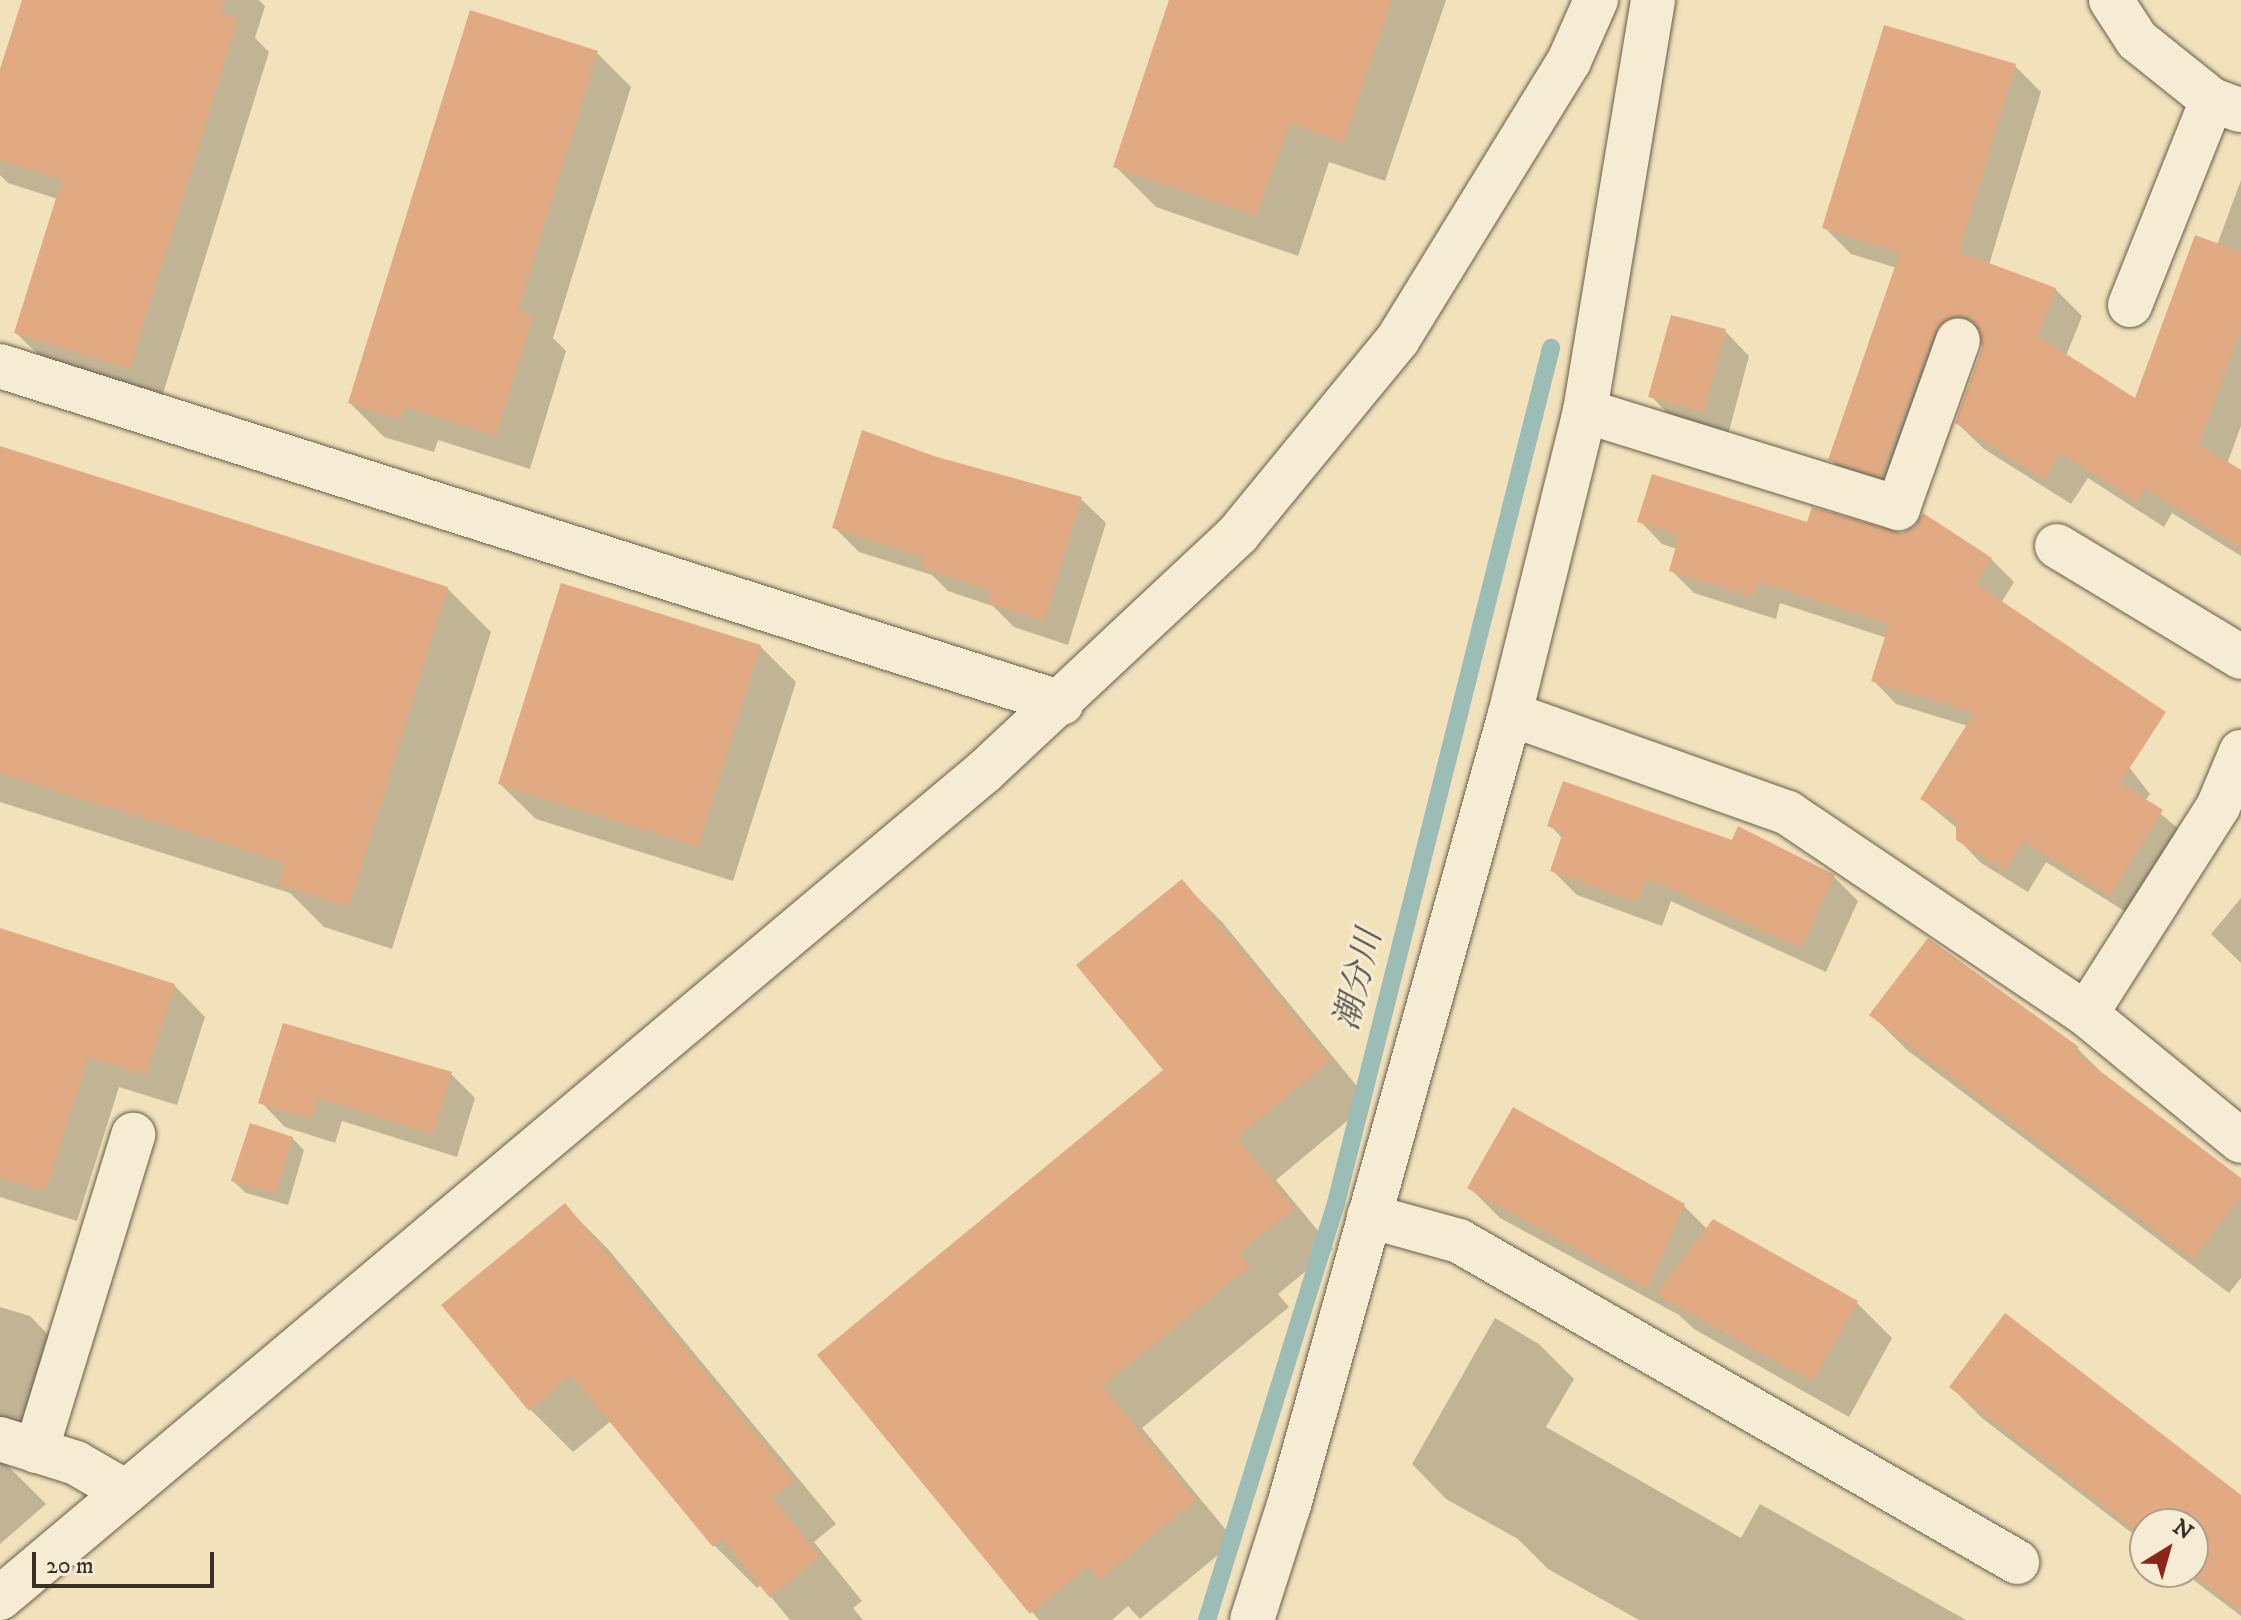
<!DOCTYPE html>
<html>
<head>
<meta charset="utf-8">
<style>
	body { margin:0 }
	#map { position:relative; width:2241px; height:1620px; overflow:hidden; background:#f1e2bb; font-family:"IM FELL DW Pica","Noto Serif JP",serif }
	div>[style] { position:absolute }
	.shadow>* { inset:0; background:#0003 }
	.stream>* { height:18px; margin:-9px; padding:0 9px; transform-origin:9px; border-radius:9px; background:#9cbdb6 }
	.building>* { inset:0; background:#e2aa83 }
	.roads { filter:drop-shadow(0 0 2px #685c4c) drop-shadow(0 0 2px #685c4c) }
	.minor>* { height:44px; margin:-22px; padding:0 22px; transform-origin:22px; border-radius:22px; background:#f6ecd3 }
	span { translate:-50% -50%; white-space:nowrap; text-align:center; line-height:1.15; -webkit-text-stroke:6px #f6ecd3; paint-order:stroke }
	.water-label { font-size:34px; color:#52524b; font-style:italic }
	.north { position:absolute; left:2129px; top:1508px; width:80px; height:80px; box-sizing:border-box; background:#f6ecd3; border:2px solid #aba08e; border-radius:50%; rotate:37deg; font-size:22px; font-weight:700; line-height:32px; text-align:center; color:#3a2f27 }
	.north::after { content:''; display:block; margin:auto; width:28px; height:36px; background:#8f2418; clip-path:polygon(50% 0,100% 100%,50% 72%,0 100%) }
	.scale { position:absolute; left:32px; top:1552px; width:182px; height:36px; box-sizing:border-box; border:4px solid #3a2f27; border-top:0; padding-left:10px; font-size:24px; line-height:28px; white-space:nowrap; color:#3a2f27; -webkit-text-stroke:6px #f6ecd3; paint-order:stroke }
</style>
</head>
<body>
<div id="map">
	<div class="shadow">
		<div style="clip-path:polygon(24px 0,259px 0,265px 6px,255px 38px,269px 52px,161px 400px,48px 364px,16px 333px,58px 199px,8px 183px,0 175px,0 76px)"></div>
		<div style="clip-path:polygon(1172px 0,1446px 0,1385px 181px,1329px 162px,1298px 256px,1156px 207px,1116px 167px)"></div>
		<div style="clip-path:polygon(597px 53px,631px 87px,553px 338px,566px 351px,530px 469px,438px 440px,434px 452px,384px 437px,350px 403px)"></div>
		<div style="clip-path:polygon(2015px 66px,2041px 92px,1989px 265px,2055px 289px,2082px 316px,2066px 356px,2136px 401px,2217px 245px,2241px 180px,2241px 426px,2227px 464px,2241px 473px,2241px 556px,2172px 513px,2164px 527px,2088px 478px,2071px 504px,1984px 449px,1957px 423px,1984px 344px,1967px 347px,1907px 502px,1857px 486px,1831px 460px,1897px 268px,1851px 254px,1825px 228px)"></div>
		<div style="clip-path:polygon(1725px 331px,1749px 356px,1728px 435px,1675px 421px,1651px 396px)"></div>
		<div style="clip-path:polygon(0 448px,447px 588px,491px 632px,392px 949px,324px 927px,290px 893px,0 802px)"></div>
		<div style="clip-path:polygon(1081px 499px,1106px 523px,1068px 645px,1014px 627px,993px 606px,948px 591px,932px 575px,859px 552px,834px 527px)"></div>
		<div style="clip-path:polygon(1640px 521px,1808px 524px,1991px 559px,2014px 582px,2001px 603px,2150px 794px,2145px 801px,2185px 834px,2134px 917px,2046px 862px,2028px 892px,1981px 863px,1958px 839px,1958px 829px,1922px 799px,1968px 726px,1896px 704px,1874px 681px,1887px 638px,1780px 603px,1776px 619px,1694px 593px,1671px 570px,1677px 549px,1662px 544px)"></div>
		<div style="clip-path:polygon(760px 646px,796px 682px,733px 881px,536px 819px,500px 784px)"></div>
		<div style="clip-path:polygon(1550px 825px,1833px 876px,1858px 901px,1826px 972px,1671px 901px,1662px 926px,1577px 895px,1552px 870px,1563px 839px)"></div>
		<div style="clip-path:polygon(1182px 882px,1222px 922px,1370px 1102px,1276px 1180px,1333px 1249px,1278px 1294px,1289px 1307px,1142px 1428px,1235px 1541px,1140px 1619px,1128px 1606px,1112px 1620px,1039px 1620px,820px 1355px,1166px 1070px)"></div>
		<div style="clip-path:polygon(2241px 898px,2241px 963px,2211px 934px)"></div>
		<div style="clip-path:polygon(0 930px,174px 985px,205px 1017px,177px 1105px,119px 1087px,77px 1221px,0 1197px)"></div>
		<div style="clip-path:polygon(1929px 941px,2078px 1049px,2109px 1080px,2241px 1181px,2241px 1278px,2229px 1293px,1907px 1050px,1872px 1015px)"></div>
		<div style="clip-path:polygon(355px 1044px,451px 1074px,475px 1098px,457px 1157px,342px 1121px,335px 1143px,285px 1127px,261px 1102px)"></div>
		<div style="clip-path:polygon(1513px 1110px,1684px 1206px,1707px 1229px,1857px 1303px,1892px 1338px,1849px 1417px,1694px 1329px,1679px 1315px,1500px 1218px,1470px 1188px)"></div>
		<div style="clip-path:polygon(292px 1138px,304px 1150px,288px 1205px,246px 1193px,233px 1181px)"></div>
		<div style="clip-path:polygon(565px 1206px,608px 1249px,836px 1524px,814px 1542px,862px 1601px,853px 1608px,863px 1620px,790px 1620px,761px 1585px,757px 1588px,714px 1545px,611px 1421px,573px 1452px,530px 1409px)"></div>
		<div style="clip-path:polygon(0 1307px,30px 1316px,60px 1347px,6px 1464px,46px 1504px,0 1544px)"></div>
		<div style="clip-path:polygon(1495px 1318px,1539px 1344px,1574px 1379px,1546px 1427px,1741px 1538px,1760px 1504px,1966px 1620px,1639px 1620px,1548px 1569px,1518px 1539px,1446px 1499px,1412px 1464px)"></div>
		<div style="clip-path:polygon(1951px 1387px,2241px 1497px,2241px 1616px,2183px 1572px,2193px 1572px,2193px 1524px,2145px 1524px,2145px 1543px,1982px 1418px)"></div>
	</div>
	<div class="stream">
		<div style="left:1207px;top:1620px;width:436px;rotate:-72.8deg"></div>
		<div style="left:1336px;top:1203px;width:882px;rotate:-75.88deg"></div>
	</div>
	<div class="building">
		<div style="clip-path:polygon(22px 0,225px 0,221px 13px,238px 19px,130px 369px,14px 333px,62px 179px,0 160px,0 69px)"></div>
		<div style="clip-path:polygon(1169px 0,1392px 0,1344px 142px,1289px 123px,1257px 216px,1113px 167px)"></div>
		<div style="clip-path:polygon(470px 10px,598px 51px,518px 311px,533px 316px,496px 436px,404px 407px,400px 419px,348px 403px)"></div>
		<div style="clip-path:polygon(1884px 25px,2016px 64px,1959px 252px,2056px 288px,2038px 336px,2135px 398px,2195px 235px,2241px 252px,2241px 328px,2199px 444px,2241px 470px,2241px 549px,2145px 488px,2137px 502px,2061px 453px,2044px 479px,1955px 423px,1982px 348px,1977px 324px,1966px 316px,1953px 316px,1935px 331px,1880px 476px,1828px 460px,1900px 252px,1822px 228px)"></div>
		<div style="clip-path:polygon(1671px 315px,1726px 329px,1704px 412px,1648px 397px)"></div>
		<div style="clip-path:polygon(862px 430px,937px 457px,1082px 497px,1044px 621px,988px 603px,992px 590px,921px 567px,925px 557px,832px 528px)"></div>
		<div style="clip-path:polygon(0 446px,448px 587px,349px 907px,278px 884px,285px 863px,0 773px)"></div>
		<div style="clip-path:polygon(1652px 474px,1807px 522px,1812px 507px,1902px 533px,1915px 526px,1923px 513px,1992px 558px,1976px 584px,2166px 712px,2120px 783px,2163px 810px,2110px 896px,2023px 841px,2005px 871px,1956px 840px,1956px 821px,1920px 799px,1974px 713px,1871px 681px,1889px 624px,1758px 582px,1753px 597px,1669px 571px,1679px 535px,1637px 522px)"></div>
		<div style="clip-path:polygon(561px 583px,761px 645px,698px 847px,498px 784px)"></div>
		<div style="clip-path:polygon(1563px 781px,1732px 840px,1738px 826px,1835px 875px,1801px 948px,1646px 878px,1638px 902px,1550px 871px,1563px 832px,1547px 826px)"></div>
		<div style="clip-path:polygon(1182px 879px,1331px 1060px,1237px 1138px,1295px 1208px,1239px 1253px,1250px 1266px,1103px 1386px,1196px 1500px,1099px 1580px,1088px 1566px,1030px 1614px,817px 1355px,1163px 1070px,1076px 965px)"></div>
		<div style="clip-path:polygon(0 928px,175px 984px,146px 1075px,88px 1057px,46px 1191px,0 1177px)"></div>
		<div style="clip-path:polygon(1928px 938px,2079px 1047px,2075px 1052px,2241px 1178px,2241px 1197px,2193px 1259px,1869px 1015px)"></div>
		<div style="clip-path:polygon(283px 1023px,452px 1072px,433px 1134px,318px 1098px,311px 1119px,258px 1103px)"></div>
		<div style="clip-path:polygon(1513px 1107px,1685px 1204px,1647px 1289px,1467px 1188px)"></div>
		<div style="clip-path:polygon(250px 1123px,293px 1137px,276px 1194px,231px 1181px)"></div>
		<div style="clip-path:polygon(565px 1203px,794px 1480px,772px 1498px,820px 1556px,770px 1598px,722px 1539px,713px 1547px,571px 1375px,529px 1411px,441px 1305px)"></div>
		<div style="clip-path:polygon(1713px 1219px,1858px 1301px,1813px 1382px,1656px 1294px)"></div>
		<div style="clip-path:polygon(2005px 1313px,2241px 1495px,2241px 1611px,2189px 1572px,2193px 1524px,2145px 1524px,2145px 1538px,1949px 1387px)"></div>
	</div>
	<div class="roads">
		<div class="minor">
			<div style="left:2111px;top:0;width:48px;rotate:57deg"></div>
			<div style="left:2137px;top:40px;width:96px;rotate:38.7deg"></div>
			<div style="left:2212px;top:100px;width:29px;rotate:20deg"></div>
			<div style="left:2130px;top:305px;width:221px;rotate:-68.2deg"></div>
			<div style="left:0;top:366px;width:1114px;rotate:17.61deg"></div>
			<div style="left:1585px;top:411px;width:328px;rotate:17.2deg"></div>
			<div style="left:1898px;top:508px;width:178px;rotate:-70.3deg"></div>
			<div style="left:2057px;top:546px;width:215px;rotate:31.1deg"></div>
			<div style="left:1510px;top:714px;width:295px;rotate:19.6deg"></div>
			<div style="left:1788px;top:813px;width:359px;rotate:34deg"></div>
			<div style="left:2086px;top:1014px;width:200px;rotate:39.3deg"></div>
			<div style="left:2086px;top:1014px;width:246px;rotate:-57.5deg"></div>
			<div style="left:2218px;top:807px;width:60px;rotate:-67.3deg"></div>
			<div style="left:1369px;top:1216px;width:93px;rotate:15.5deg"></div>
			<div style="left:1459px;top:1241px;width:644px;rotate:29.91deg"></div>
			<div style="left:0;top:1439px;width:80px;rotate:17.5deg"></div>
			<div style="left:76px;top:1463px;width:58px;rotate:30.1deg"></div>
			<div style="left:36px;top:1451px;width:331px;rotate:-72.9deg"></div>
			<div style="left:0;top:1598px;width:1286px;rotate:-40.02deg"></div>
			<div style="left:985px;top:771px;width:347px;rotate:-43.1deg"></div>
			<div style="left:1238px;top:534px;width:252px;rotate:-50.6deg"></div>
			<div style="left:1398px;top:339px;width:326px;rotate:-58.4deg"></div>
			<div style="left:1569px;top:61px;width:67px;rotate:-66.1deg"></div>
			<div style="left:1252px;top:1620px;width:121px;rotate:-72.2deg"></div>
			<div style="left:1289px;top:1505px;width:821px;rotate:-74.39deg"></div>
			<div style="left:1510px;top:714px;width:312px;rotate:-76.1deg"></div>
			<div style="left:1585px;top:411px;width:417px;rotate:-80.6deg"></div>
		</div>
	</div>
	<div class="water-label">
		<span style="left:1359px;top:980px;rotate:-76deg">潮分川</span>
	</div>
	<div class="north">N</div>
	<div class="scale">20 m</div>
</div>
</body>
</html>
